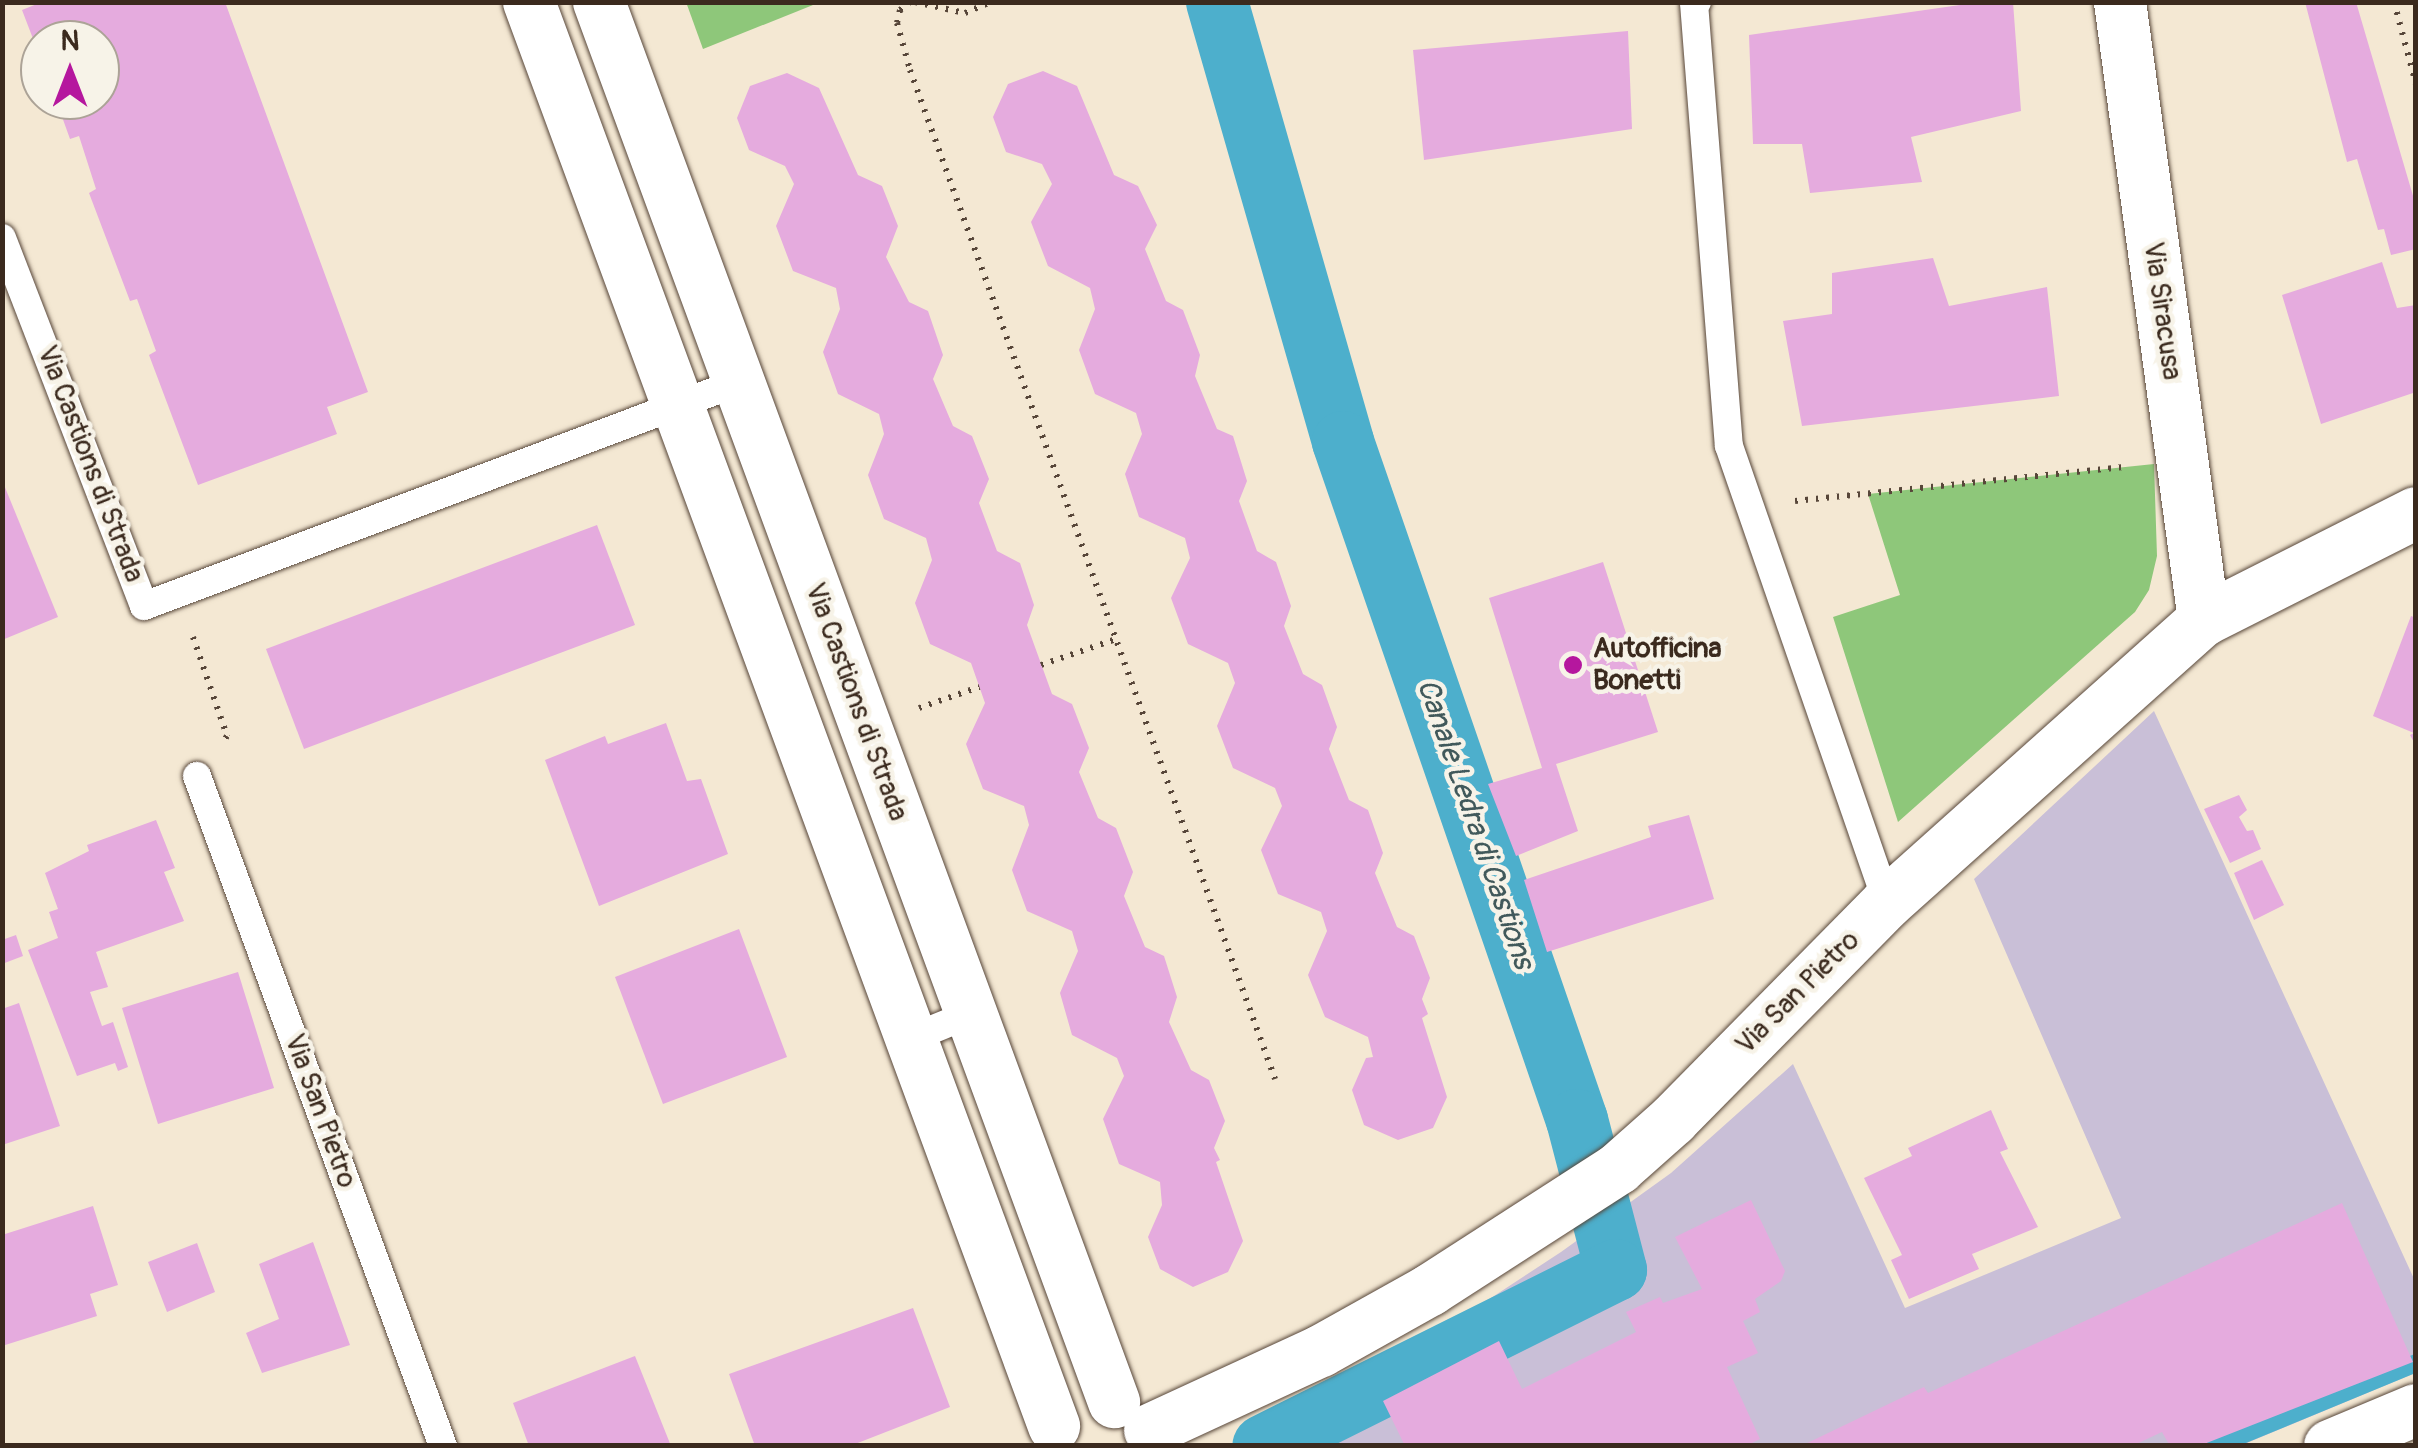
<!DOCTYPE html>
<html>
<head>
<meta charset="utf-8">
<style>
	body { margin:0 }
	#map { position:relative; width:2418px; height:1448px; overflow:hidden; background:#f4e8d3; font-family:Pangolin,sans-serif }
	div>[style] { position:absolute }
	.industrial>* { inset:0; background:#c9bfd7 }
	.green>* { inset:0; background:#8ec77a }
	.stream>* { height:18px; margin:-9px; padding:0 9px; transform-origin:9px; border-radius:9px; background:#4dafcc }
	.canal>* { height:62px; margin:-31px; padding:0 31px; transform-origin:31px; border-radius:31px; background:#4dafcc }
	.building>* { inset:0; background:#e5abde }
	.path>* { height:6px; margin-top:-3px; transform-origin:0; background:repeating-linear-gradient(90deg,#574639 0 2.5px,transparent 0 10.5px) }
	.roads { filter:drop-shadow(0 0 2px #574639) drop-shadow(0 0 2px #574639) }
	.lane>* { height:28px; margin:-14px; padding:0 14px; transform-origin:14px; border-radius:14px; background:#fff }
	.street>* { height:52px; margin:-26px; padding:0 26px; transform-origin:26px; border-radius:26px; background:#fff }
	.dots>* { width:28px; height:28px; translate:-50% -50%; box-sizing:border-box; border:5px solid #f7f3e8; border-radius:50% }
	span { translate:-50% -50%; white-space:nowrap; text-align:center; line-height:1.15; -webkit-text-stroke:9px #f7f3e8; paint-order:stroke }
	.street-label { font-size:28px; color:#3b2a1e }
	.poi-label { font-size:28px; color:#3b2a1e; font-weight:700 }
	.left { translate:0 -50%; text-align:left }
	.water-label { font-size:30px; color:#41595b; font-style:italic }
	.frame { position:absolute; inset:0; border:5px solid #3b2a1e; pointer-events:none }
	.north { position:absolute; left:20px; top:20px; width:100px; height:100px; box-sizing:border-box; background:#f7f3e8; border:2px solid #aca397; border-radius:50%; rotate:0deg; font-size:28px; font-weight:700; line-height:40px; text-align:center; color:#3b2a1e }
	.north::after { content:''; display:block; margin:auto; width:35px; height:45px; background:#b5179e; clip-path:polygon(50% 0,100% 100%,50% 72%,0 100%) }
</style>
</head>
<body>
<div id="map">
	<div class="industrial">
		<div style="clip-path:polygon(2154px 711px,2415px 1281px,2415px 1373px,2242px 1445px,1230px 1446px,1401px 1357px,1561px 1252px,1671px 1173px,1793px 1064px,1905px 1308px,2121px 1218px,1974px 879px)"></div>
	</div>
	<div class="green">
		<div style="clip-path:polygon(686px 2px,818px 2px,818px 3px,703px 49px)"></div>
		<div style="clip-path:polygon(2154px 464px,2157px 556px,2149px 590px,2135px 612px,1898px 822px,1833px 617px,1900px 595px,1868px 494px)"></div>
	</div>
	<div class="stream">
		<div style="left:2215px;top:1446px;width:217px;rotate:-22.4deg"></div>
	</div>
	<div class="canal">
		<div style="left:1217px;top:2px;width:458px;rotate:74deg"></div>
		<div style="left:1343px;top:442px;width:717px;rotate:70.96deg"></div>
		<div style="left:1577px;top:1120px;width:155px;rotate:75.4deg"></div>
		<div style="left:1616px;top:1270px;width:394px;rotate:153.5deg"></div>
	</div>
	<div class="building">
		<div style="clip-path:polygon(42px 2px,225px 2px,368px 392px,327px 407px,337px 434px,198px 485px,149px 355px,156px 351px,137px 299px,130px 301px,89px 193px,96px 189px,79px 136px,70px 139px,56px 100px,100px 100px,100px 40px,40px 40px,40px 57px,22px 10px)"></div>
		<div style="clip-path:polygon(1981px 2px,2013px 2px,2021px 111px,1911px 137px,1922px 182px,1810px 193px,1802px 144px,1753px 144px,1749px 35px)"></div>
		<div style="clip-path:polygon(2305px 2px,2356px 2px,2416px 206px,2416px 249px,2391px 255px,2384px 229px,2378px 230px,2357px 159px,2347px 162px)"></div>
		<div style="clip-path:polygon(1628px 31px,1632px 129px,1424px 160px,1413px 50px)"></div>
		<div style="clip-path:polygon(1043px 71px,1077px 86px,1114px 175px,1138px 186px,1157px 225px,1145px 249px,1166px 301px,1183px 310px,1200px 355px,1195px 376px,1217px 429px,1233px 436px,1247px 481px,1239px 501px,1257px 551px,1276px 562px,1291px 606px,1284px 626px,1303px 674px,1322px 685px,1337px 727px,1329px 749px,1349px 800px,1368px 810px,1383px 853px,1375px 873px,1397px 927px,1414px 936px,1430px 978px,1422px 999px,1428px 1014px,1422px 1018px,1447px 1097px,1433px 1128px,1398px 1140px,1364px 1125px,1352px 1090px,1366px 1058px,1373px 1057px,1368px 1037px,1325px 1017px,1308px 975px,1327px 931px,1321px 912px,1278px 894px,1261px 850px,1282px 806px,1275px 788px,1233px 768px,1217px 726px,1235px 683px,1228px 663px,1188px 644px,1171px 598px,1190px 558px,1185px 538px,1139px 517px,1125px 474px,1142px 434px,1136px 413px,1095px 394px,1079px 350px,1095px 309px,1090px 288px,1048px 266px,1031px 222px,1052px 184px,1042px 164px,1006px 152px,993px 117px,1008px 84px)"></div>
		<div style="clip-path:polygon(787px 73px,819px 88px,858px 175px,882px 186px,898px 226px,886px 257px,909px 302px,928px 311px,943px 355px,933px 379px,953px 426px,972px 436px,989px 479px,979px 503px,997px 551px,1020px 563px,1034px 605px,1027px 625px,1052px 694px,1072px 704px,1089px 748px,1079px 772px,1098px 818px,1116px 828px,1133px 872px,1124px 896px,1145px 947px,1164px 956px,1177px 997px,1169px 1022px,1191px 1070px,1209px 1080px,1225px 1121px,1214px 1148px,1220px 1160px,1216px 1162px,1243px 1241px,1228px 1272px,1193px 1287px,1160px 1269px,1148px 1237px,1162px 1205px,1160px 1182px,1119px 1164px,1103px 1119px,1124px 1076px,1117px 1058px,1072px 1035px,1060px 993px,1078px 951px,1072px 931px,1027px 911px,1012px 870px,1029px 825px,1024px 806px,983px 789px,966px 744px,985px 703px,971px 663px,930px 644px,915px 603px,932px 560px,926px 538px,884px 519px,868px 475px,884px 434px,879px 414px,838px 394px,823px 352px,840px 309px,836px 288px,793px 271px,776px 226px,794px 184px,785px 166px,749px 150px,737px 118px,750px 86px)"></div>
		<div style="clip-path:polygon(1933px 258px,1949px 306px,2047px 287px,2059px 396px,1802px 426px,1783px 321px,1832px 314px,1832px 273px)"></div>
		<div style="clip-path:polygon(2382px 262px,2397px 308px,2416px 305px,2416px 392px,2321px 424px,2282px 295px)"></div>
		<div style="clip-path:polygon(2px 480px,58px 617px,2px 640px)"></div>
		<div style="clip-path:polygon(597px 525px,635px 625px,304px 749px,266px 649px)"></div>
		<div style="clip-path:polygon(1603px 562px,1658px 732px,1556px 764px,1578px 831px,1516px 856px,1488px 784px,1542px 768px,1489px 598px)"></div>
		<div style="clip-path:polygon(2411px 616px,2416px 618px,2416px 746px,2410px 735px,2414px 733px,2373px 716px)"></div>
		<div style="clip-path:polygon(666px 723px,687px 781px,701px 779px,728px 854px,599px 906px,545px 760px,605px 736px,608px 744px)"></div>
		<div style="clip-path:polygon(2239px 795px,2247px 810px,2239px 817px,2247px 831px,2253px 830px,2261px 849px,2230px 863px,2204px 809px)"></div>
		<div style="clip-path:polygon(1689px 815px,1714px 899px,1547px 952px,1524px 880px,1651px 837px,1648px 826px)"></div>
		<div style="clip-path:polygon(156px 820px,175px 868px,164px 872px,184px 921px,96px 952px,108px 987px,90px 992px,102px 1026px,113px 1022px,128px 1067px,118px 1071px,115px 1063px,77px 1076px,28px 950px,58px 938px,49px 912px,58px 909px,45px 873px,89px 851px,87px 845px)"></div>
		<div style="clip-path:polygon(2262px 860px,2284px 905px,2254px 920px,2234px 873px)"></div>
		<div style="clip-path:polygon(739px 929px,787px 1057px,663px 1104px,615px 977px)"></div>
		<div style="clip-path:polygon(16px 935px,23px 956px,2px 964px,2px 940px)"></div>
		<div style="clip-path:polygon(238px 972px,274px 1088px,158px 1124px,122px 1008px)"></div>
		<div style="clip-path:polygon(19px 1003px,60px 1126px,2px 1145px,2px 1009px)"></div>
		<div style="clip-path:polygon(1991px 1110px,2008px 1149px,2000px 1152px,2038px 1227px,1972px 1254px,1979px 1269px,1909px 1299px,1891px 1260px,1902px 1255px,1864px 1178px,1912px 1156px,1908px 1148px)"></div>
		<div style="clip-path:polygon(1751px 1200px,1785px 1271px,1781px 1281px,1755px 1299px,1760px 1312px,1743px 1321px,1758px 1353px,1727px 1367px,1760px 1439px,1746px 1446px,1405px 1446px,1383px 1401px,1499px 1341px,1522px 1389px,1636px 1332px,1626px 1312px,1660px 1297px,1663px 1303px,1702px 1289px,1675px 1237px)"></div>
		<div style="clip-path:polygon(2342px 1203px,2413px 1362px,2199px 1446px,2170px 1446px,2162px 1432px,2132px 1446px,1801px 1446px,1924px 1387px,1928px 1393px)"></div>
		<div style="clip-path:polygon(93px 1206px,118px 1285px,90px 1294px,97px 1316px,2px 1346px,2px 1235px)"></div>
		<div style="clip-path:polygon(313px 1242px,350px 1345px,262px 1373px,246px 1333px,279px 1319px,259px 1264px)"></div>
		<div style="clip-path:polygon(197px 1243px,215px 1292px,167px 1312px,148px 1262px)"></div>
		<div style="clip-path:polygon(913px 1308px,950px 1407px,850px 1446px,755px 1446px,729px 1374px)"></div>
		<div style="clip-path:polygon(635px 1356px,671px 1446px,529px 1446px,513px 1403px)"></div>
	</div>
	<div class="path">
		<div style="left:910px;top:2px;width:13px;rotate:141deg"></div>
		<div style="left:900px;top:10px;width:13px;rotate:103deg"></div>
		<div style="left:897px;top:23px;width:49px;rotate:74.5deg"></div>
		<div style="left:910px;top:70px;width:1073px;rotate:70.11deg"></div>
		<div style="left:915px;top:2px;width:51px;rotate:12.4deg"></div>
		<div style="left:965px;top:13px;width:28px;rotate:-23deg"></div>
		<div style="left:2394px;top:2px;width:85px;rotate:75deg"></div>
		<div style="left:1795px;top:501px;width:333px;rotate:-5.9deg"></div>
		<div style="left:193px;top:637px;width:105px;rotate:71deg"></div>
		<div style="left:227px;top:736px;width:7px;rotate:124deg"></div>
		<div style="left:1041px;top:665px;width:83px;rotate:-19.1deg"></div>
		<div style="left:919px;top:708px;width:64px;rotate:-19.3deg"></div>
	</div>
	<div class="roads">
		<div class="lane">
			<div style="left:1697px;top:2px;width:3px;rotate:162deg"></div>
			<div style="left:1694px;top:3px;width:444px;rotate:85.5deg"></div>
			<div style="left:1729px;top:446px;width:484px;rotate:70.9deg"></div>
			<div style="left:2px;top:238px;width:394px;rotate:68.9deg"></div>
			<div style="left:144px;top:606px;width:636px;rotate:-20.63deg"></div>
			<div style="left:197px;top:776px;width:714px;rotate:69.84deg"></div>
			<div style="left:914px;top:1037px;width:61px;rotate:-22.3deg"></div>
		</div>
		<div class="street">
			<div style="left:529px;top:2px;width:1518px;rotate:69.76deg"></div>
			<div style="left:599px;top:2px;width:1492px;rotate:69.8deg"></div>
			<div style="left:2120px;top:2px;width:624px;rotate:82.26deg"></div>
			<div style="left:1150px;top:1430px;width:188px;rotate:-24.8deg"></div>
			<div style="left:1321px;top:1351px;width:125px;rotate:-29.2deg"></div>
			<div style="left:1430px;top:1290px;width:225px;rotate:-32.8deg"></div>
			<div style="left:1619px;top:1168px;width:72px;rotate:-41.6deg"></div>
			<div style="left:1673px;top:1120px;width:305px;rotate:-45.4deg"></div>
			<div style="left:1887px;top:903px;width:425px;rotate:-41.8deg"></div>
			<div style="left:2204px;top:620px;width:237px;rotate:-26.8deg"></div>
			<div style="left:2330px;top:1446px;width:93px;rotate:-22.7deg"></div>
		</div>
	</div>
	<div class="dots">
		<div style="left:1573px;top:665px;background:#b5179e"></div>
	</div>
	<div class="street-label">
		<span style="left:2162px;top:311px;rotate:82deg">Via Siracusa</span>
		<span style="left:90px;top:464px;rotate:69deg">Via Castions di Strada</span>
		<span style="left:856px;top:702px;rotate:70deg">Via Castions di Strada</span>
		<span style="left:1798px;top:993px;rotate:-45deg">Via San Pietro</span>
		<span style="left:320px;top:1111px;rotate:70deg">Via San Pietro</span>
	</div>
	<div class="poi-label">
		<span class="left" style="left:1593px;top:665px">Autofficina<br>Bonetti</span>
	</div>
	<div class="water-label">
		<span style="left:1475px;top:824px;rotate:71deg">Canale Ledra di Castions</span>
	</div>
	<div class="frame"></div>
	<div class="north">N</div>
</div>
</body>
</html>
